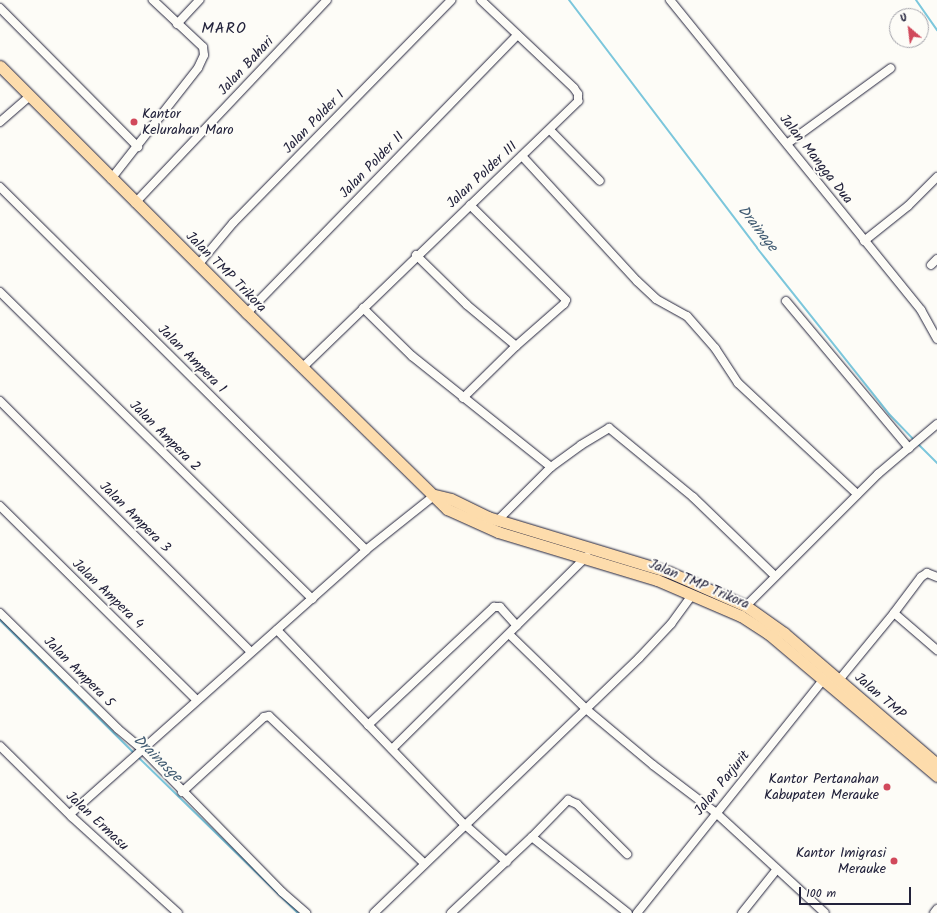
<!DOCTYPE html>
<html>
<head>
<meta charset="utf-8">
<style>
	body { margin:0 }
	#map { position:relative; width:937px; height:913px; overflow:hidden; background:#fdfcf7; font-family:Kalam,sans-serif }
	div>[style] { position:absolute }
	.stream>* { height:2px; margin:-1px; padding:0 1px; transform-origin:1px; border-radius:1px; background:#7cc7dc }
	.roads { filter:drop-shadow(0 0 1px #22223b) drop-shadow(0 0 1px #22223b) }
	.minor>* { height:8px; margin:-4px; padding:0 4px; transform-origin:4px; border-radius:4px; background:#fdfcf7 }
	.highway>* { height:11px; margin:-5.5px; padding:0 5.5px; transform-origin:5.5px; border-radius:5.5px; background:#fddcac }
	.dots>* { width:11px; height:11px; translate:-50% -50%; box-sizing:border-box; border:2px solid #fdfcf7; border-radius:50% }
	span { translate:-50% -50%; white-space:nowrap; text-align:center; line-height:1.15; -webkit-text-stroke:4px #fdfcf7; paint-order:stroke }
	.street-label { font-size:14px; color:#22223b }
	.poi-label { font-size:14px; color:#22223b }
	.left { translate:0 -50%; text-align:left }
	.right { translate:-100% -50%; text-align:right }
	.water-label { font-size:15px; color:#425c73; font-style:italic }
	.quarter-label { font-size:16px; color:#22223b; letter-spacing:1px }
	.north { position:absolute; left:889px; top:8px; width:40px; height:40px; box-sizing:border-box; background:#fdfcf7; border:1px solid #a5a5ac; border-radius:50%; rotate:332deg; font-size:11px; font-weight:700; line-height:16px; text-align:center; color:#22223b }
	.north::after { content:''; display:block; margin:auto; width:14px; height:18px; background:#d1495b; clip-path:polygon(50% 0,100% 100%,50% 72%,0 100%) }
	.scale { position:absolute; left:799px; top:887px; width:112px; height:18px; box-sizing:border-box; border:2px solid #22223b; border-top:0; padding-left:5px; font-size:12px; line-height:14px; white-space:nowrap; color:#22223b; -webkit-text-stroke:3px #fdfcf7; paint-order:stroke }
</style>
</head>
<body>
<div id="map">
	<div class="stream">
		<div style="left:569px;top:0;width:311px;rotate:52.8deg"></div>
		<div style="left:757px;top:248px;width:212px;rotate:51.5deg"></div>
		<div style="left:889px;top:414px;width:37px;rotate:46deg"></div>
		<div style="left:916px;top:0;width:37px;rotate:55deg"></div>
		<div style="left:918px;top:444px;width:27px;rotate:45deg"></div>
		<div style="left:0;top:620px;width:189px;rotate:44.8deg"></div>
		<div style="left:137px;top:756px;width:225px;rotate:44.3deg"></div>
	</div>
	<div class="roads">
		<div class="minor">
			<div style="left:670px;top:0;width:399px;rotate:51deg"></div>
			<div style="left:921px;top:310px;width:33px;rotate:61deg"></div>
			<div style="left:0;top:8px;width:196px;rotate:45.2deg"></div>
			<div style="left:177px;top:24px;width:33px;rotate:-47deg"></div>
			<div style="left:0;top:122px;width:40px;rotate:-41deg"></div>
			<div style="left:550px;top:130px;width:71px;rotate:45.6deg"></div>
			<div style="left:788px;top:143px;width:127px;rotate:-36.1deg"></div>
			<div style="left:522px;top:156px;width:170px;rotate:47.4deg"></div>
			<div style="left:637px;top:281px;width:26px;rotate:43deg"></div>
			<div style="left:656px;top:299px;width:35px;rotate:29deg"></div>
			<div style="left:687px;top:316px;width:43px;rotate:48.8deg"></div>
			<div style="left:715px;top:348px;width:42px;rotate:56.7deg"></div>
			<div style="left:738px;top:383px;width:163px;rotate:43deg"></div>
			<div style="left:111px;top:179px;width:141px;rotate:-51.9deg"></div>
			<div style="left:198px;top:68px;width:14px;rotate:-65deg"></div>
			<div style="left:204px;top:55px;width:8px;rotate:-97deg"></div>
			<div style="left:203px;top:47px;width:69px;rotate:-136.8deg"></div>
			<div style="left:0;top:187px;width:515px;rotate:44.76deg"></div>
			<div style="left:135px;top:203px;width:279px;rotate:-46.6deg"></div>
			<div style="left:864px;top:241px;width:56px;rotate:-38.5deg"></div>
			<div style="left:908px;top:206px;width:41px;rotate:-45deg"></div>
			<div style="left:416px;top:255px;width:71px;rotate:44.4deg"></div>
			<div style="left:467px;top:305px;width:64px;rotate:39.9deg"></div>
			<div style="left:198px;top:265px;width:55px;rotate:-50.2deg"></div>
			<div style="left:233px;top:223px;width:312px;rotate:-45.6deg"></div>
			<div style="left:931px;top:265px;width:8px;rotate:-45deg"></div>
			<div style="left:0;top:292px;width:438px;rotate:44.5deg"></div>
			<div style="left:786px;top:301px;width:192px;rotate:50.1deg"></div>
			<div style="left:363px;top:308px;width:69px;rotate:44.4deg"></div>
			<div style="left:412px;top:356px;width:178px;rotate:38.6deg"></div>
			<div style="left:247px;top:313px;width:388px;rotate:-45.8deg"></div>
			<div style="left:303px;top:367px;width:383px;rotate:-44deg"></div>
			<div style="left:578px;top:101px;width:7px;rotate:-90deg"></div>
			<div style="left:578px;top:94px;width:7px;rotate:-124deg"></div>
			<div style="left:574px;top:88px;width:128px;rotate:-136.6deg"></div>
			<div style="left:463px;top:398px;width:74px;rotate:-44.5deg"></div>
			<div style="left:516px;top:346px;width:64px;rotate:-41.2deg"></div>
			<div style="left:564px;top:304px;width:4px;rotate:-63deg"></div>
			<div style="left:566px;top:300px;width:135px;rotate:-135.3deg"></div>
			<div style="left:0;top:401px;width:355px;rotate:45deg"></div>
			<div style="left:0;top:506px;width:276px;rotate:44.6deg"></div>
			<div style="left:498px;top:520px;width:75px;rotate:-45deg"></div>
			<div style="left:551px;top:467px;width:37px;rotate:-36deg"></div>
			<div style="left:581px;top:445px;width:33px;rotate:-31deg"></div>
			<div style="left:609px;top:428px;width:109px;rotate:39.4deg"></div>
			<div style="left:693px;top:497px;width:114px;rotate:43.9deg"></div>
			<div style="left:937px;top:577px;width:11px;rotate:-158deg"></div>
			<div style="left:927px;top:573px;width:7px;rotate:146deg"></div>
			<div style="left:921px;top:577px;width:45px;rotate:126.9deg"></div>
			<div style="left:894px;top:613px;width:57px;rotate:40.7deg"></div>
			<div style="left:746px;top:606px;width:187px;rotate:-45deg"></div>
			<div style="left:878px;top:474px;width:77px;rotate:-40.3deg"></div>
			<div style="left:0;top:613px;width:165px;rotate:44.5deg"></div>
			<div style="left:118px;top:729px;width:30px;rotate:40deg"></div>
			<div style="left:141px;top:748px;width:202px;rotate:45.6deg"></div>
			<div style="left:282px;top:892px;width:32px;rotate:41deg"></div>
			<div style="left:277px;top:630px;width:269px;rotate:46.1deg"></div>
			<div style="left:464px;top:824px;width:57px;rotate:41.5deg"></div>
			<div style="left:510px;top:635px;width:106px;rotate:44.2deg"></div>
			<div style="left:586px;top:709px;width:87px;rotate:39.9deg"></div>
			<div style="left:653px;top:765px;width:78px;rotate:37.2deg"></div>
			<div style="left:715px;top:812px;width:149px;rotate:42.6deg"></div>
			<div style="left:839px;top:680px;width:87px;rotate:-50.6deg"></div>
			<div style="left:368px;top:725px;width:173px;rotate:-43.1deg"></div>
			<div style="left:494px;top:607px;width:6px"></div>
			<div style="left:500px;top:607px;width:25px;rotate:48deg"></div>
			<div style="left:0;top:746px;width:101px;rotate:44.6deg"></div>
			<div style="left:72px;top:817px;width:143px;rotate:42.2deg"></div>
			<div style="left:392px;top:749px;width:274px;rotate:-44.7deg"></div>
			<div style="left:182px;top:792px;width:111px;rotate:-42.4deg"></div>
			<div style="left:264px;top:717px;width:5px;rotate:-11deg"></div>
			<div style="left:269px;top:716px;width:214px;rotate:43.5deg"></div>
			<div style="left:70px;top:814px;width:397px;rotate:-41.7deg"></div>
			<div style="left:366px;top:550px;width:88px;rotate:-38.6deg"></div>
			<div style="left:532px;top:837px;width:52px;rotate:-45.8deg"></div>
			<div style="left:568px;top:800px;width:10px;rotate:24deg"></div>
			<div style="left:577px;top:804px;width:71px;rotate:45deg"></div>
			<div style="left:374px;top:913px;width:368px;rotate:-43.9deg"></div>
			<div style="left:639px;top:658px;width:47px;rotate:-46.7deg"></div>
			<div style="left:671px;top:624px;width:36px;rotate:-54deg"></div>
			<div style="left:451px;top:913px;width:111px;rotate:-43.2deg"></div>
			<div style="left:532px;top:837px;width:122px;rotate:38.4deg"></div>
			<div style="left:637px;top:913px;width:303px;rotate:-51.4deg"></div>
			<div style="left:742px;top:913px;width:56px;rotate:-51.5deg"></div>
			<div style="left:934px;top:913px;width:5px;rotate:-53deg"></div>
		</div>
		<div class="highway">
			<div style="left:0;top:66px;width:349px;rotate:45deg"></div>
			<div style="left:247px;top:313px;width:280px;rotate:44.4deg"></div>
			<div style="left:447px;top:509px;width:56px;rotate:24.3deg"></div>
			<div style="left:498px;top:532px;width:166px;rotate:16.8deg"></div>
			<div style="left:657px;top:580px;width:91px;rotate:23.2deg"></div>
			<div style="left:741px;top:616px;width:33px;rotate:33deg"></div>
			<div style="left:769px;top:634px;width:220px;rotate:40.2deg"></div>
			<div style="left:435px;top:495px;width:16px;rotate:14deg"></div>
			<div style="left:451px;top:499px;width:41px;rotate:25.9deg"></div>
			<div style="left:488px;top:517px;width:189px;rotate:16.9deg"></div>
			<div style="left:669px;top:572px;width:84px;rotate:23.8deg"></div>
			<div style="left:746px;top:606px;width:47px;rotate:35.4deg"></div>
			<div style="left:784px;top:633px;width:201px;rotate:40.6deg"></div>
		</div>
	</div>
	<div class="dots">
		<div style="left:134px;top:122px;background:#d1495b"></div>
		<div style="left:887px;top:787px;background:#d1495b"></div>
		<div style="left:894px;top:861px;background:#d1495b"></div>
	</div>
	<div class="street-label">
		<span style="left:246px;top:66px;rotate:-47deg">Jalan Bahari</span>
		<span style="left:314px;top:122px;rotate:-46deg">Jalan Polder I</span>
		<span style="left:816px;top:159px;rotate:52deg">Jalan Mangga Dua</span>
		<span style="left:372px;top:165px;rotate:-46deg">Jalan Polder II</span>
		<span style="left:482px;top:175px;rotate:-43deg">Jalan Polder III</span>
		<span style="left:226px;top:272px;rotate:45deg">Jalan TMP Trikora</span>
		<span style="left:192px;top:359px;rotate:45deg">Jalan Ampera 1</span>
		<span style="left:165px;top:436px;rotate:45deg">Jalan Ampera 2</span>
		<span style="left:135px;top:517px;rotate:45deg">Jalan Ampera 3</span>
		<span style="left:699px;top:584px;rotate:23deg">Jalan TMP Trikora</span>
		<span style="left:108px;top:594px;rotate:44deg">Jalan Ampera 4</span>
		<span style="left:79px;top:672px;rotate:45deg">Jalan Ampera 5</span>
		<span style="left:880px;top:696px;rotate:41deg">Jalan TMP</span>
		<span style="left:722px;top:783px;rotate:-51deg">Jalan Parjurit</span>
		<span style="left:97px;top:821px;rotate:43deg">Jalan Ermasu</span>
	</div>
	<div class="poi-label">
		<span class="left" style="left:142px;top:122px">Kantor<br>Kelurahan Maro</span>
		<span class="right" style="left:879px;top:787px">Kantor Pertanahan<br>Kabupaten Merauke</span>
		<span class="right" style="left:886px;top:861px">Kantor Imigrasi<br>Merauke</span>
	</div>
	<div class="water-label">
		<span style="left:757px;top:229px;rotate:52deg">Drainage</span>
		<span style="left:157px;top:759px;rotate:44deg">Drainasge</span>
	</div>
	<div class="quarter-label">
		<span style="left:224px;top:29px">MARO</span>
	</div>
	<div class="north">U</div>
	<div class="scale">100 m</div>
</div>
</body>
</html>
